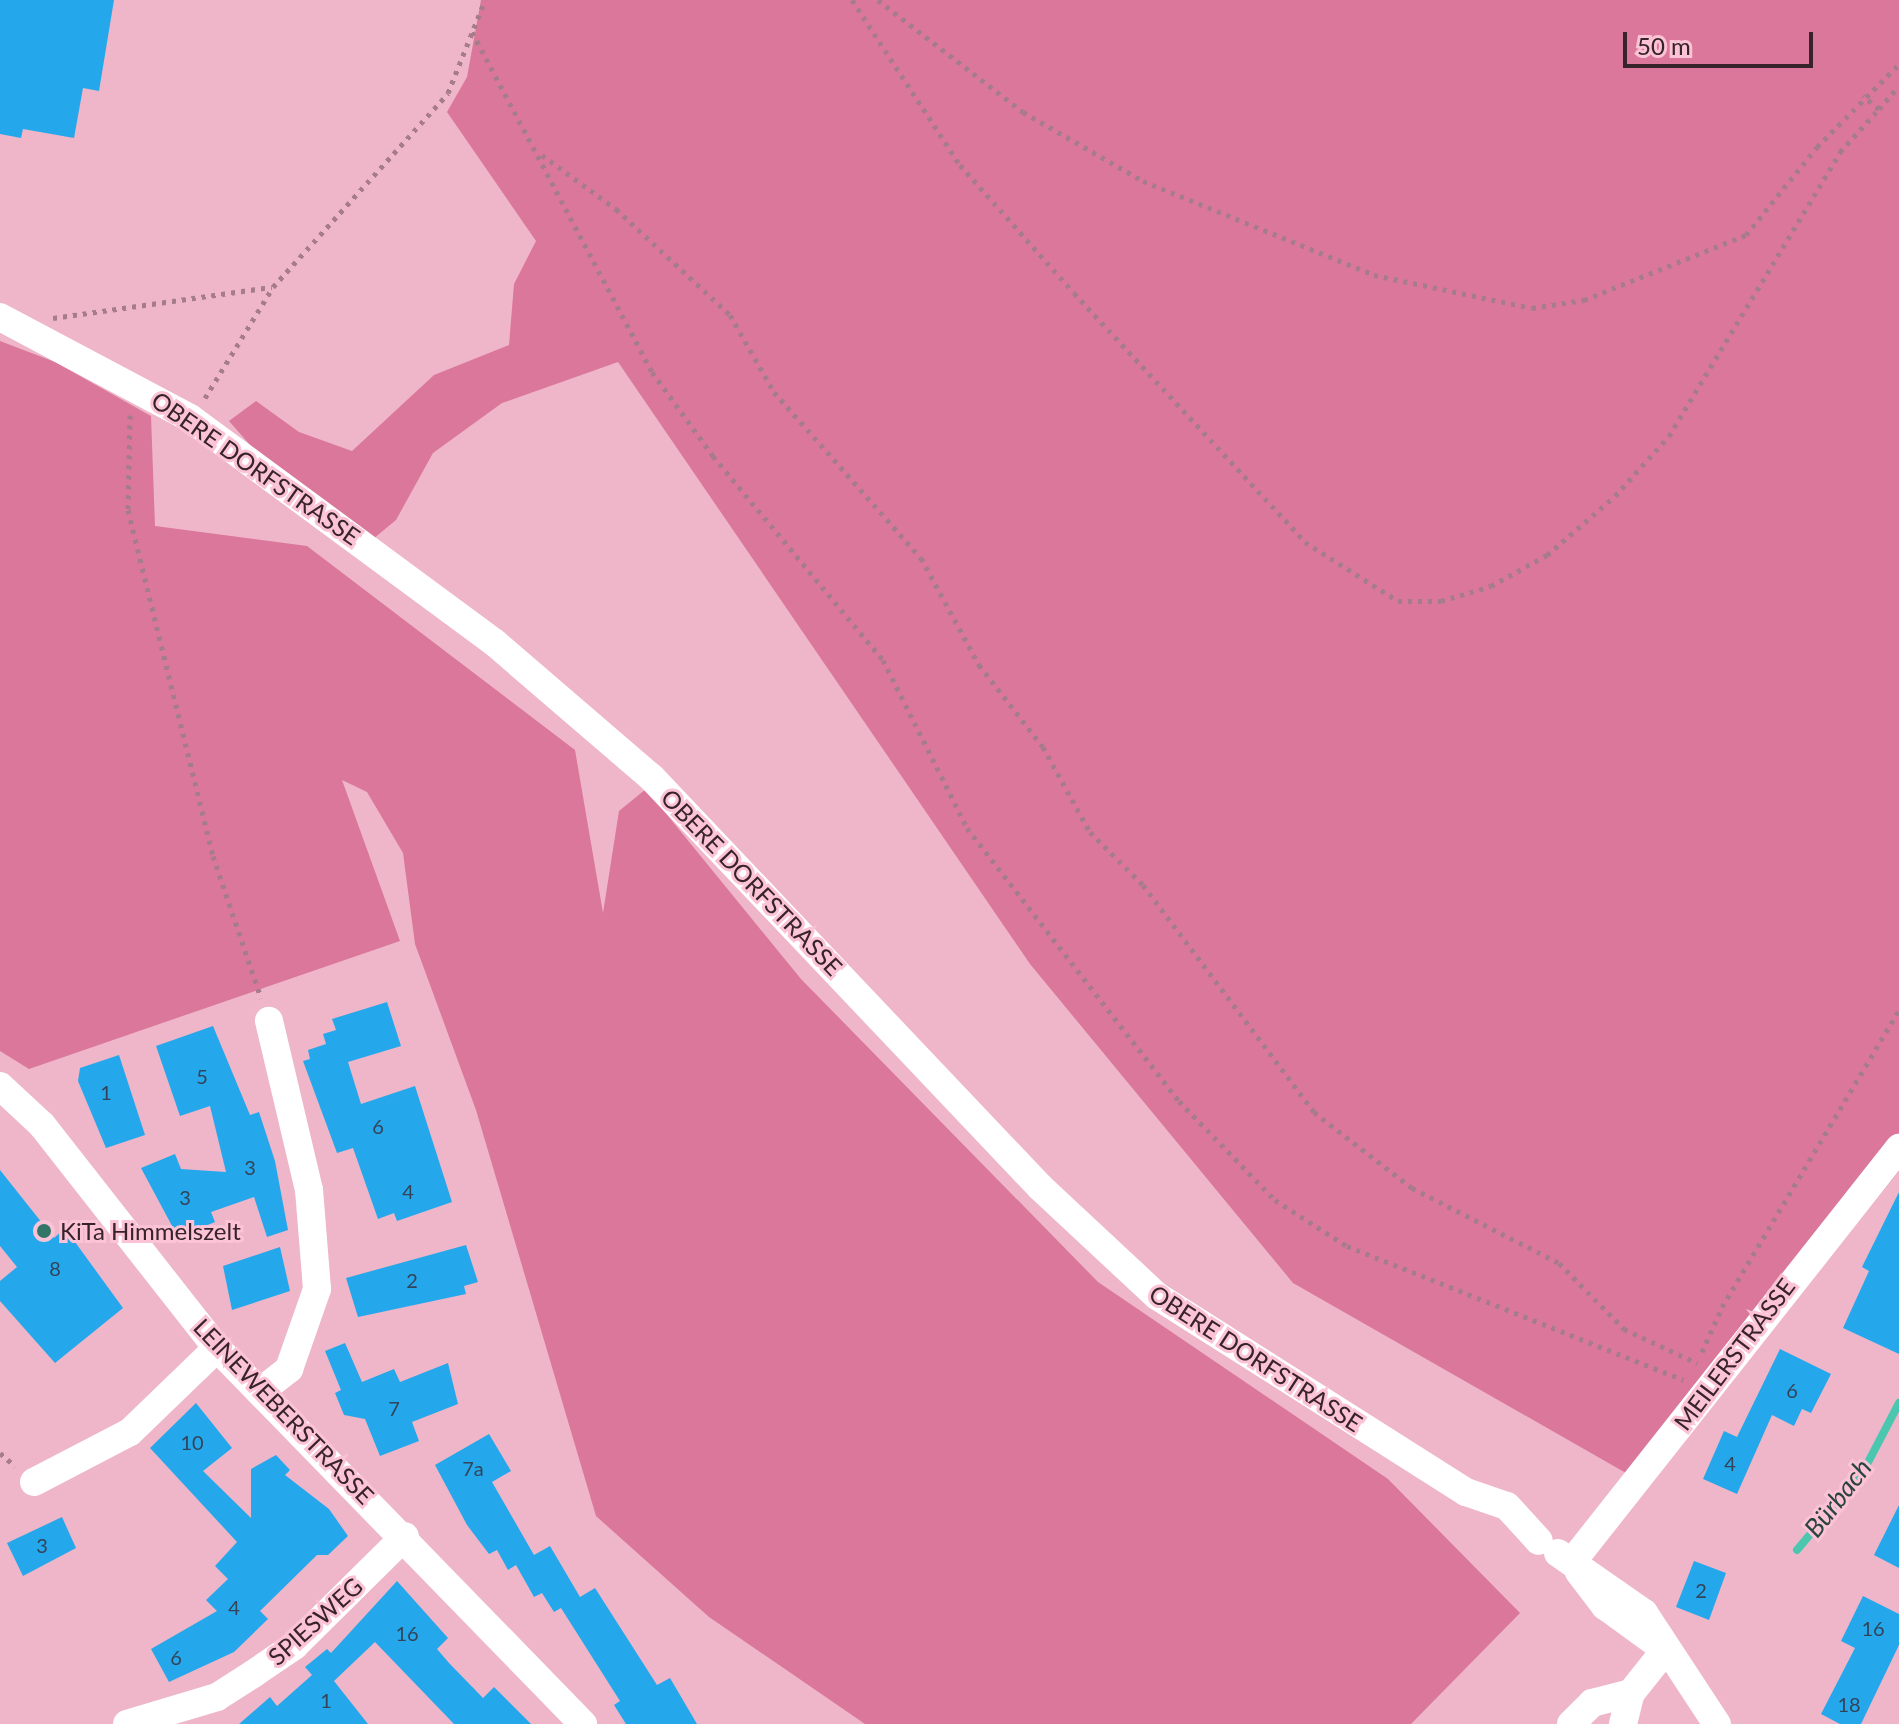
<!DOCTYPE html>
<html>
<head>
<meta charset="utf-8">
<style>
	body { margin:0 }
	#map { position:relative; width:1899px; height:1724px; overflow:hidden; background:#eeb6c8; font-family:Lato,sans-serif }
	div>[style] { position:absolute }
	.green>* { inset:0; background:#da779b }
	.stream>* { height:8px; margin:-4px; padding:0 4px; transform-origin:4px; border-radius:4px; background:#4bc7af }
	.building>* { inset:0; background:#25a8eb }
	.path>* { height:5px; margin-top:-2.5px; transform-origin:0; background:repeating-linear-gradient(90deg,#a67c8a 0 4px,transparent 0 10px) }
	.minor>* { height:28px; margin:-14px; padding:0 14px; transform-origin:14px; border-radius:14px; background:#fff }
	.dots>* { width:22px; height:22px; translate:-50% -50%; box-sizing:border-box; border:4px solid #fbc3d5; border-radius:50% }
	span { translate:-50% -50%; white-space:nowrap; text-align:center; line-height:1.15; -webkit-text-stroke:6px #fbc3d5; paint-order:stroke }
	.number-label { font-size:20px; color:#33445a }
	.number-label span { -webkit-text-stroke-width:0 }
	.street-label { font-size:24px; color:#38232a }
	.poi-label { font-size:24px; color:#38232a }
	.left { translate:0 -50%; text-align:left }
	.water-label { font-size:26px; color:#29443e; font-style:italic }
	.scale { position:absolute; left:1623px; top:32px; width:190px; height:36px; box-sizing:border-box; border:4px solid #38232a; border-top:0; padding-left:10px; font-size:24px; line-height:28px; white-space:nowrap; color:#38232a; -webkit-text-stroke:6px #fbc3d5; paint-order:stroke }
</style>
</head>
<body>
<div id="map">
	<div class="green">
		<div style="clip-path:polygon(481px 0,1899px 0,1899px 1171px,1647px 1485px,1293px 1283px,1030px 964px,618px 362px,502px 403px,433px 453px,396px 520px,373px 539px,272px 470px,229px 421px,256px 401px,299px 432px,352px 451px,434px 375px,509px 345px,514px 284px,536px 241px,447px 112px,467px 77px)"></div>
		<div style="clip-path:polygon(0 341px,55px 362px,151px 416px,155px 526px,307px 546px,575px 750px,603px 913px,619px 811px,646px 789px,801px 979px,1098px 1282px,1388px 1479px,1520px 1613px,1411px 1724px,865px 1724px,709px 1617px,596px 1516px,476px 1110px,415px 944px,403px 853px,367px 792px,342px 780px,400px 941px,29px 1069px,0 1051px)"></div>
	</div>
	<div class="stream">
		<div style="left:1797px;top:1550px;width:104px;rotate:-50.1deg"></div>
		<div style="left:1864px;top:1470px;width:76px;rotate:-62.4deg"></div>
	</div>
	<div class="building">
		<div style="clip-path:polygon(0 0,114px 0,99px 91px,83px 88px,74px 138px,23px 129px,21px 138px,0 134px)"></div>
		<div style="clip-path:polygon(387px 1002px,401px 1046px,348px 1062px,361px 1104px,415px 1086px,452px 1202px,397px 1221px,394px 1213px,378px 1219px,353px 1148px,337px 1153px,303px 1061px,310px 1059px,308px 1050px,326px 1044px,323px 1034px,336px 1030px,332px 1019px)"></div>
		<div style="clip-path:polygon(213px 1026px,250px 1115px,259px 1112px,275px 1161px,288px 1230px,267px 1237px,254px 1197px,211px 1212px,215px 1222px,178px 1237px,141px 1168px,175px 1154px,181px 1169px,226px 1172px,210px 1106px,180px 1116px,156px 1046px)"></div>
		<div style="clip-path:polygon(119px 1055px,145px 1135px,106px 1148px,78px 1081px,80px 1068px)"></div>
		<div style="clip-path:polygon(0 1170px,54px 1238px,62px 1231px,75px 1242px,123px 1308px,55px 1363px,0 1301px,0 1281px,17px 1267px,0 1246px)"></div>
		<div style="clip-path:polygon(1899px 1192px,1899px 1354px,1843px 1328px,1869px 1271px,1862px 1267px)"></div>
		<div style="clip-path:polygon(466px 1245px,478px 1282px,464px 1286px,466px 1294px,358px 1317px,346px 1278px)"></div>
		<div style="clip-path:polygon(280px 1247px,290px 1291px,232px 1310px,223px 1266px)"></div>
		<div style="clip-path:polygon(345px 1343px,362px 1382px,394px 1369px,400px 1382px,448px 1363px,458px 1404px,412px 1422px,419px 1441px,380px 1456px,365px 1419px,344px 1415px,335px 1393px,341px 1390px,325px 1351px)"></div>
		<div style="clip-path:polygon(1780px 1349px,1831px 1374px,1811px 1413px,1802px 1409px,1794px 1426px,1772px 1415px,1737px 1494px,1703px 1479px,1724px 1431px,1737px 1437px)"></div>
		<div style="clip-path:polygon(196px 1403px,232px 1448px,203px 1471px,251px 1518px,251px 1469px,276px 1455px,290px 1470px,285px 1475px,329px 1509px,348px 1536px,328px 1555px,317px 1555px,260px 1611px,268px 1619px,234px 1652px,169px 1682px,151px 1649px,217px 1611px,206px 1600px,228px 1579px,215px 1566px,237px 1542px,150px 1448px)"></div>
		<div style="clip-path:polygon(489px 1434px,511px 1471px,492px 1482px,534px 1555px,550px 1546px,580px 1597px,595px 1588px,657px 1685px,670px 1678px,697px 1724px,626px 1724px,614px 1705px,620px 1701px,561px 1608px,554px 1612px,542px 1593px,534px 1597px,516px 1565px,508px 1570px,497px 1550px,489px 1554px,467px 1525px,435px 1465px)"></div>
		<div style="clip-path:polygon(1899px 1505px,1899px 1568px,1874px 1555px)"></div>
		<div style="clip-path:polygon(62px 1517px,76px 1548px,23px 1576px,7px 1543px)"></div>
		<div style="clip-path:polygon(1694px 1561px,1726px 1573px,1709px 1620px,1676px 1607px)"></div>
		<div style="clip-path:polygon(397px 1581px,448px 1638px,437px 1649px,449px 1663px,483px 1698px,494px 1687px,531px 1724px,454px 1724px,375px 1642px,334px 1681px,368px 1724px,239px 1724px,270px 1697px,277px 1706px,312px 1675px,305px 1667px,327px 1649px,331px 1653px)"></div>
		<div style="clip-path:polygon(1863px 1596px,1899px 1614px,1899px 1645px,1861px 1724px,1840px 1724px,1821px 1714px,1855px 1648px,1841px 1641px)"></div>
	</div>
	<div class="path">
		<div style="left:852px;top:0;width:197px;rotate:56.8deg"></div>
		<div style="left:960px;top:165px;width:171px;rotate:48.3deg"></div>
		<div style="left:1074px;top:293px;width:340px;rotate:47.1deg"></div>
		<div style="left:1305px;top:542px;width:110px;rotate:32.4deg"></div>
		<div style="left:1398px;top:601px;width:43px"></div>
		<div style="left:1441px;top:601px;width:52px;rotate:-16.7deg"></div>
		<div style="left:1491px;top:586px;width:64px;rotate:-29deg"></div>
		<div style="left:1547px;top:555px;width:90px;rotate:-40.9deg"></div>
		<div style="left:1615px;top:496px;width:81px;rotate:-48deg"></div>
		<div style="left:1669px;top:436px;width:332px;rotate:-58.9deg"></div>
		<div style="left:1840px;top:152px;width:58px;rotate:-47.8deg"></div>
		<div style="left:1879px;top:109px;width:21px;rotate:-141deg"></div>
		<div style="left:878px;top:0;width:183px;rotate:37.7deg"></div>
		<div style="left:1023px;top:112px;width:138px;rotate:29.9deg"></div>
		<div style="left:1143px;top:181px;width:249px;rotate:22.1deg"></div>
		<div style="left:1374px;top:275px;width:161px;rotate:11.8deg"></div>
		<div style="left:1532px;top:308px;width:53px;rotate:-8.7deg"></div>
		<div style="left:1584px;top:300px;width:175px;rotate:-21.9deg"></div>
		<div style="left:1746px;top:235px;width:113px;rotate:-51.1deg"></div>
		<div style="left:1817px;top:147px;width:117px;rotate:-45.3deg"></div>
		<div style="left:472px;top:32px;width:385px;rotate:62.1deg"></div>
		<div style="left:652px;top:372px;width:104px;rotate:54deg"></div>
		<div style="left:713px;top:456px;width:266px;rotate:50.2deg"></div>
		<div style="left:883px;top:660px;width:188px;rotate:63.4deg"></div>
		<div style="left:967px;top:828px;width:346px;rotate:52.2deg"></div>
		<div style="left:1179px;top:1101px;width:138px;rotate:45.9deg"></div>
		<div style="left:1275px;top:1200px;width:85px;rotate:32.6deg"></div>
		<div style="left:1347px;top:1246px;width:362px;rotate:21.7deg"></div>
		<div style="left:1879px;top:109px;width:30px;rotate:-49deg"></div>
		<div style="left:542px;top:155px;width:92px;rotate:36.1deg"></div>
		<div style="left:616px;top:209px;width:156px;rotate:42.9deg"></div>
		<div style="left:730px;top:315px;width:89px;rotate:60.3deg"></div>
		<div style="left:774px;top:392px;width:222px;rotate:48.5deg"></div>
		<div style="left:921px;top:558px;width:122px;rotate:61.5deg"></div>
		<div style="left:979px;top:665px;width:104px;rotate:52deg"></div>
		<div style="left:1043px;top:747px;width:97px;rotate:61.1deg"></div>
		<div style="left:1090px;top:832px;width:75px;rotate:45deg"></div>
		<div style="left:1143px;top:885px;width:284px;rotate:53deg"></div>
		<div style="left:1314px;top:1112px;width:124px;rotate:37.8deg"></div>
		<div style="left:1412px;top:1188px;width:165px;rotate:27deg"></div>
		<div style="left:1559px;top:1263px;width:93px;rotate:45.4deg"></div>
		<div style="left:1624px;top:1329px;width:81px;rotate:25deg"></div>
		<div style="left:53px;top:318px;width:221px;rotate:-8.1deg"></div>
		<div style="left:205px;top:398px;width:130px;rotate:-58.5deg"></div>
		<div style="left:273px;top:287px;width:261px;rotate:-47.9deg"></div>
		<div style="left:448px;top:93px;width:100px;rotate:-68.3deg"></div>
		<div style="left:130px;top:415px;width:95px;rotate:91.2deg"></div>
		<div style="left:128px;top:510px;width:356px;rotate:76.2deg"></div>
		<div style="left:213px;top:856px;width:150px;rotate:71.3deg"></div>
		<div style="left:1702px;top:1352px;width:49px;rotate:-66deg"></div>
		<div style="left:1722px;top:1307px;width:346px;rotate:-59.2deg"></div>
		<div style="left:0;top:1453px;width:20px;rotate:41deg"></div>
	</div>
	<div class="minor">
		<div style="left:0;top:317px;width:215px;rotate:28deg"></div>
		<div style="left:190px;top:418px;width:379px;rotate:36.4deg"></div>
		<div style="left:495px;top:643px;width:207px;rotate:40.7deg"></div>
		<div style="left:652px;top:778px;width:564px;rotate:46.51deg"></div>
		<div style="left:1040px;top:1187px;width:160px;rotate:43deg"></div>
		<div style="left:1157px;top:1296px;width:366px;rotate:32.4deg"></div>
		<div style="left:1466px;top:1492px;width:43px;rotate:18.9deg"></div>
		<div style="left:1507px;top:1506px;width:47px;rotate:47.6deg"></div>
		<div style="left:0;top:1086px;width:57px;rotate:42.9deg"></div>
		<div style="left:42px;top:1125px;width:283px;rotate:51.9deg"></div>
		<div style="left:217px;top:1348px;width:525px;rotate:45.77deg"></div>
		<div style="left:261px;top:1391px;width:36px;rotate:-38deg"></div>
		<div style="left:289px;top:1369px;width:85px;rotate:-70.7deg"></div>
		<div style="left:317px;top:1289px;width:99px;rotate:-94.6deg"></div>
		<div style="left:309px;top:1190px;width:174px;rotate:-103.3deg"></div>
		<div style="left:34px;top:1482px;width:108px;rotate:-27.5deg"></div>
		<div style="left:130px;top:1432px;width:121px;rotate:-44deg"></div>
		<div style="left:1558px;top:1553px;width:105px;rotate:34.9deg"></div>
		<div style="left:1644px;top:1613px;width:133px;rotate:56.7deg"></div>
		<div style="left:1572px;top:1562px;width:528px;rotate:-51.7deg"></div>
		<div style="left:1579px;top:1572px;width:43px;rotate:52.6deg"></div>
		<div style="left:1605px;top:1606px;width:68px;rotate:36deg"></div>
		<div style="left:127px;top:1724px;width:94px;rotate:-16.7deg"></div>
		<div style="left:217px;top:1697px;width:43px;rotate:-32.6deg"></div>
		<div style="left:253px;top:1674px;width:50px;rotate:-34.3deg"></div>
		<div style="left:294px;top:1646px;width:156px;rotate:-44.7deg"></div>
		<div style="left:1571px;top:1724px;width:30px;rotate:-45deg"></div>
		<div style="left:1592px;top:1703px;width:40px;rotate:-14.4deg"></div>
		<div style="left:1623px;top:1724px;width:32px;rotate:-76deg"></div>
		<div style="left:1631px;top:1693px;width:56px;rotate:-51.5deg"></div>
	</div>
	<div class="dots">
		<div style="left:44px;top:1231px;background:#337668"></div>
	</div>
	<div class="number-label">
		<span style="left:202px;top:1076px">5</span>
		<span style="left:106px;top:1092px">1</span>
		<span style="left:378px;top:1126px">6</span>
		<span style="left:250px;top:1167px">3</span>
		<span style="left:408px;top:1191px">4</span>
		<span style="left:185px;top:1197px">3</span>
		<span style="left:55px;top:1268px">8</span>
		<span style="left:412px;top:1280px">2</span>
		<span style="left:1792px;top:1390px">6</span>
		<span style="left:394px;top:1408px">7</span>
		<span style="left:192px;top:1442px">10</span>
		<span style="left:1730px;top:1463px">4</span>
		<span style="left:473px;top:1468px">7a</span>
		<span style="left:42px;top:1545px">3</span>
		<span style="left:1701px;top:1590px">2</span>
		<span style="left:234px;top:1607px">4</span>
		<span style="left:1873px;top:1628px">16</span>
		<span style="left:407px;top:1633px">16</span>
		<span style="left:176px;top:1657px">6</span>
		<span style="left:326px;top:1700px">1</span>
		<span style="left:1849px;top:1704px">18</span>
	</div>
	<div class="street-label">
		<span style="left:256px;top:468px;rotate:35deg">OBERE DORFSTRASSE</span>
		<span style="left:752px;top:882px;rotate:46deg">OBERE DORFSTRASSE</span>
		<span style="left:1734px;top:1354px;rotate:-53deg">MEILERSTRASSE</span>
		<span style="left:1256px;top:1358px;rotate:33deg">OBERE DORFSTRASSE</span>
		<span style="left:284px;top:1411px;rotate:46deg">LEINEWEBERSTRASSE</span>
		<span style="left:315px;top:1621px;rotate:-42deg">SPIESWEG</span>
	</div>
	<div class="poi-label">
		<span class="left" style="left:60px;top:1231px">KiTa Himmelszelt</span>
	</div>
	<div class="water-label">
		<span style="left:1838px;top:1498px;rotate:-52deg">Bürbach</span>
	</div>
	<div class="scale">50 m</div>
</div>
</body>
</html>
